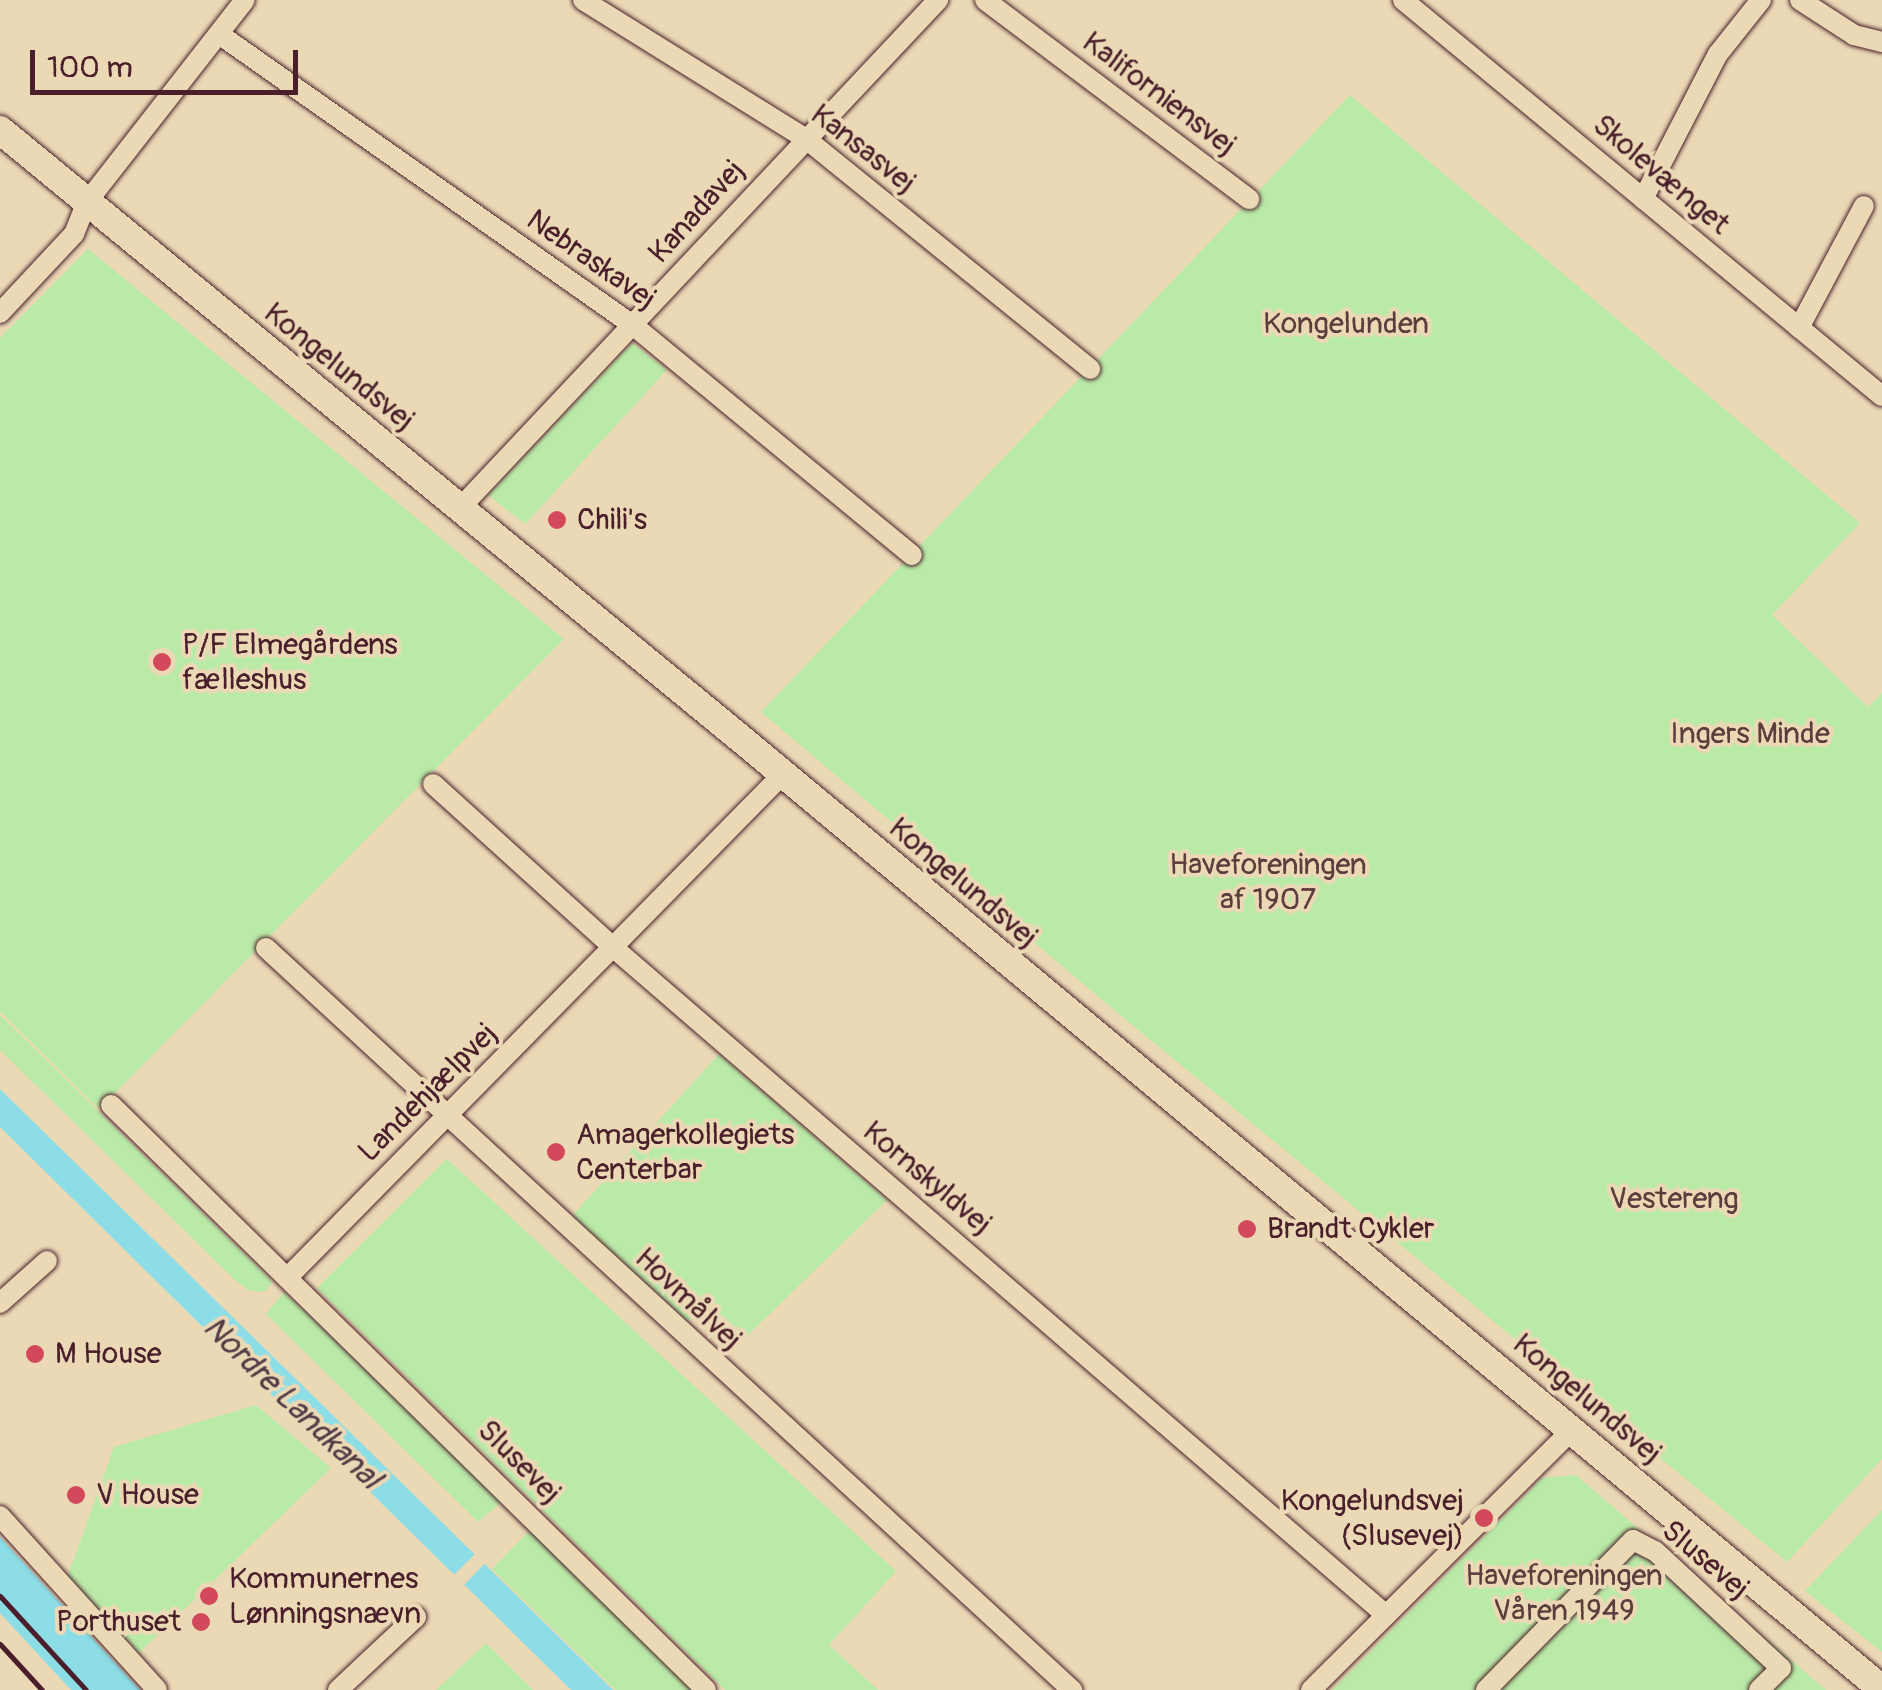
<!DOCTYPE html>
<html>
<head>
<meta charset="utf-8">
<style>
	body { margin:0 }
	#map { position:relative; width:1882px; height:1690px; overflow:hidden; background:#ebd9b6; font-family:Pangolin,sans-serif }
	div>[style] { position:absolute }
	.green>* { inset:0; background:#baeaa8 }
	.water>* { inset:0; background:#8cdde6 }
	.pier>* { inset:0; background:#ebd9b6 }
	.roads { filter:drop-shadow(0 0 2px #4a1f2b) drop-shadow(0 0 2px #4a1f2b) }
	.street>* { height:20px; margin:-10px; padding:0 10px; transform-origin:10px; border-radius:10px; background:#ebd9b6 }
	.secondary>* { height:28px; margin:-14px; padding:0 14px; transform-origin:14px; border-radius:14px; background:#ebd9b6 }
	.rail>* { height:5px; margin:-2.5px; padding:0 2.5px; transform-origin:2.5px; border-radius:2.5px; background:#4a1f2b }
	.dots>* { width:28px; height:28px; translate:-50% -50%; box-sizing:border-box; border:5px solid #ebd9b6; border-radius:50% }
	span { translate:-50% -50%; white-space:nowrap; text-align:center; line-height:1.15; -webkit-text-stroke:8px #ebd9b6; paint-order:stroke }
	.street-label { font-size:30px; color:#4a1f2b }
	.park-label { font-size:30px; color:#5b3d3e }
	.poi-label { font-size:30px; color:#4a1f2b }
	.left { translate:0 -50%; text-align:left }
	.right { translate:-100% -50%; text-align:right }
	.water-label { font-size:32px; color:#543c47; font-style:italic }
	.scale { position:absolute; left:30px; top:50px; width:268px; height:45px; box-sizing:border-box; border:5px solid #4a1f2b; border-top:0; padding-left:12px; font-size:30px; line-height:35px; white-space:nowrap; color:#4a1f2b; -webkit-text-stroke:8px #ebd9b6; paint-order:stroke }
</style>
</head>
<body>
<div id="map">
	<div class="green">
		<div style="clip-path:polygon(1350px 95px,1860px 523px,1772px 615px,1868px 707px,1882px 693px,1882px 1459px,1787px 1562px,1125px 1019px,761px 712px)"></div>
		<div style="clip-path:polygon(88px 249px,564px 639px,99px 1109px,0 1011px,0 338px)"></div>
		<div style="clip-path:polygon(632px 343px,667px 370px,525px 524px,488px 495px)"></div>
		<div style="clip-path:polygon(0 1015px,273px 1282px,264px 1292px,248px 1290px,235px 1280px,0 1050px)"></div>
		<div style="clip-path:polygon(719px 1054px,887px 1200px,746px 1337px,713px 1308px,702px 1319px,695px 1313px,688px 1321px,572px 1216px)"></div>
		<div style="clip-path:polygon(447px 1159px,896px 1571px,829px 1645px,878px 1690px,725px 1690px,317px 1288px)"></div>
		<div style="clip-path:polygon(284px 1292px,505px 1499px,478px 1522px,266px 1314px)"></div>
		<div style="clip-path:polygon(256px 1405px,331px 1468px,139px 1653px,67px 1578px,114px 1447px)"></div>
		<div style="clip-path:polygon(1576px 1475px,1826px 1690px,1332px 1690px,1542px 1478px)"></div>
		<div style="clip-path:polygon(1882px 1510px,1882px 1652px,1805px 1591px)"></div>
		<div style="clip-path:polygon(531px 1529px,693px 1690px,615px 1690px,492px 1569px)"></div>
		<div style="clip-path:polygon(486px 1643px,533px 1690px,436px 1690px)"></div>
	</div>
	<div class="water">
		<div style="clip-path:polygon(0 1089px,613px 1690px,571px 1690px,0 1127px)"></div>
		<div style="clip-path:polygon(0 1537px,109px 1656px,140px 1690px,71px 1690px,0 1613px)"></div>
	</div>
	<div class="pier">
		<div style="clip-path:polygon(478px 1551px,488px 1560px,461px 1588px,451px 1578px)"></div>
	</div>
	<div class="roads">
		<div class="street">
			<div style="left:583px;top:0;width:261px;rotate:31.9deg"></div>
			<div style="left:805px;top:138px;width:367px;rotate:39deg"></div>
			<div style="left:985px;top:0;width:331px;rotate:37deg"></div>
			<div style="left:1403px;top:0;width:621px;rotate:39.58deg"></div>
			<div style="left:1800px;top:0;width:64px;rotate:32.9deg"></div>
			<div style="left:1854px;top:35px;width:29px;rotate:14deg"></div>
			<div style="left:219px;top:34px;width:507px;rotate:35.13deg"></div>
			<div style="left:634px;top:326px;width:360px;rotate:39.5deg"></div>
			<div style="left:1643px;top:199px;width:163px;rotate:-62.7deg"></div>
			<div style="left:1718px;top:54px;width:69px;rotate:-51.5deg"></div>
			<div style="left:0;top:313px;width:108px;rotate:-46.9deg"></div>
			<div style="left:74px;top:234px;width:35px;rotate:-68deg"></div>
			<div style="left:87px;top:202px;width:256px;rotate:-52deg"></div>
			<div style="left:1799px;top:328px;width:138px;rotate:-62deg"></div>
			<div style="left:460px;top:508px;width:698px;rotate:-46.74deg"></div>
			<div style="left:433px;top:784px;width:246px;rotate:42.2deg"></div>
			<div style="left:615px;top:949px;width:1019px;rotate:40.82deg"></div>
			<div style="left:266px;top:948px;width:1096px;rotate:42.63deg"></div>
			<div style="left:111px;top:1105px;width:834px;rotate:44.51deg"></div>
			<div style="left:288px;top:1277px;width:706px;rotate:-45.46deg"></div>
			<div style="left:0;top:1303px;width:63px;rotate:-41.8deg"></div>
			<div style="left:0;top:1516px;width:234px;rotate:47.9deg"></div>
			<div style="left:338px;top:1690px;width:107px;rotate:-43.1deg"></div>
			<div style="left:1311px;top:1690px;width:370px;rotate:-44.9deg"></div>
			<div style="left:1486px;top:1690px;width:210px;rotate:-45.6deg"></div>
			<div style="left:1633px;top:1540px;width:25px;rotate:27deg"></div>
			<div style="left:1655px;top:1551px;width:172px;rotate:42.9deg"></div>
			<div style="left:1781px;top:1668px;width:31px;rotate:135deg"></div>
		</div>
		<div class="secondary">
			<div style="left:0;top:130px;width:966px;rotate:39.41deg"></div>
			<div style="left:746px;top:743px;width:1478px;rotate:39.79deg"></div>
		</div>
	</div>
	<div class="rail">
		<div style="left:0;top:1596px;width:127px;rotate:47.5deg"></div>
		<div style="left:0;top:1644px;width:62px;rotate:47.6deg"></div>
	</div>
	<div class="dots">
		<div style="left:557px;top:520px;background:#d1495b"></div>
		<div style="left:162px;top:662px;background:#d1495b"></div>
		<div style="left:556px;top:1152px;background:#d1495b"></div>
		<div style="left:1247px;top:1229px;background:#d1495b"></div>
		<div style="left:35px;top:1354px;background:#d1495b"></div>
		<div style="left:76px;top:1495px;background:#d1495b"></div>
		<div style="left:1484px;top:1518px;background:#d1495b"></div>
		<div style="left:209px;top:1596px;background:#d1495b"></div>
		<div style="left:201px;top:1622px;background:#d1495b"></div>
	</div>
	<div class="street-label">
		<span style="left:1159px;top:94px;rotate:37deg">Kaliforniensvej</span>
		<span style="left:863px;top:149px;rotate:38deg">Kansasvej</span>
		<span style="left:1661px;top:175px;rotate:40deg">Skolevænget</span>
		<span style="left:697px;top:212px;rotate:-48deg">Kanadavej</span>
		<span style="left:591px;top:260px;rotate:35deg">Nebraskavej</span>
		<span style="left:339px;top:367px;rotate:39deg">Kongelundsvej</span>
		<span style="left:963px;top:883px;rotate:40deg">Kongelundsvej</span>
		<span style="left:428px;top:1093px;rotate:-45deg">Landehjælpvej</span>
		<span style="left:927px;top:1178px;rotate:40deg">Kornskyldvej</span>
		<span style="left:688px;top:1299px;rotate:43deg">Hovmålvej</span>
		<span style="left:1587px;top:1399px;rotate:40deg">Kongelundsvej</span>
		<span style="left:519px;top:1462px;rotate:45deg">Slusevej</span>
		<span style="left:1705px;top:1560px;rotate:40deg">Slusevej</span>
	</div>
	<div class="park-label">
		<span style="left:1346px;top:324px">Kongelunden</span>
		<span style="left:1750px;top:734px">Ingers Minde</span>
		<span style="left:1268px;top:882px">Haveforeningen<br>af 1907</span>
		<span style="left:1674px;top:1199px">Vestereng</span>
		<span style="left:1564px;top:1593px">Haveforeningen<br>Våren 1949</span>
	</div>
	<div class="poi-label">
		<span class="left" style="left:577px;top:520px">Chili's</span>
		<span class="left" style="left:182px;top:662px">P/F Elmegårdens<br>fælleshus</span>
		<span class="left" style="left:576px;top:1152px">Amagerkollegiets<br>Centerbar</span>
		<span class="left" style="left:1267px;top:1229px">Brandt Cykler</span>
		<span class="left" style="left:55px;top:1354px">M House</span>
		<span class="left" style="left:96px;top:1495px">V House</span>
		<span class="right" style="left:1464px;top:1518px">Kongelundsvej<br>(Slusevej)</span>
		<span class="left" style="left:229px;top:1596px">Kommunernes<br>Lønningsnævn</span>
		<span class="right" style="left:181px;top:1622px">Porthuset</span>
	</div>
	<div class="water-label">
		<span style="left:292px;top:1403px;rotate:44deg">Nordre Landkanal</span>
	</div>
	<div class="scale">100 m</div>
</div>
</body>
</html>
